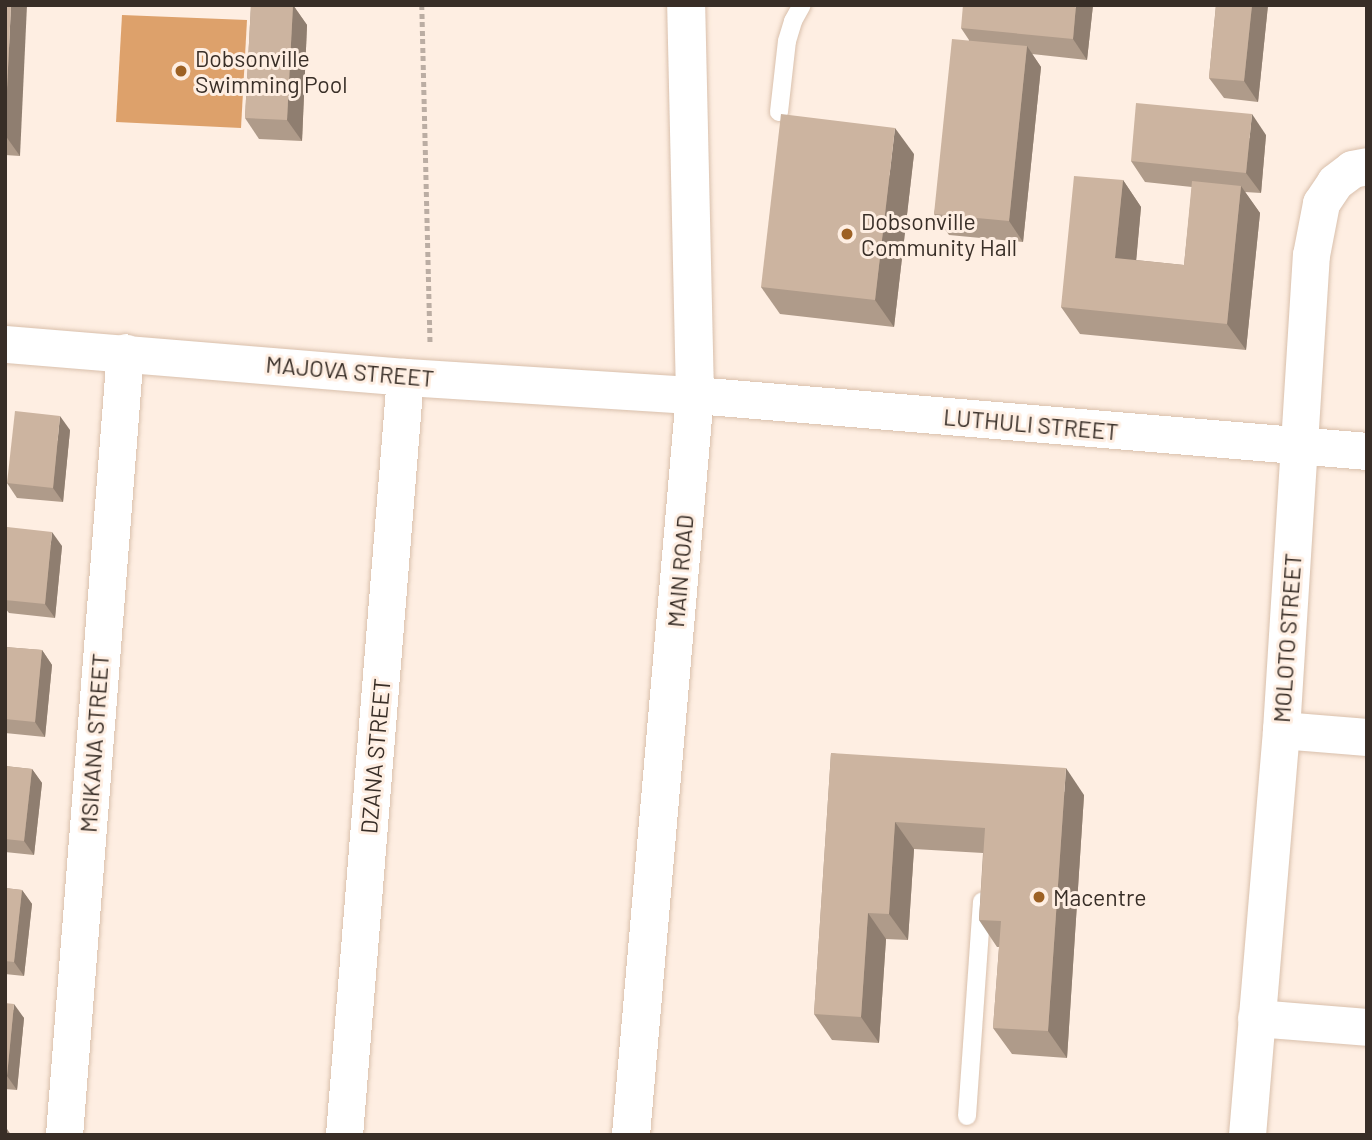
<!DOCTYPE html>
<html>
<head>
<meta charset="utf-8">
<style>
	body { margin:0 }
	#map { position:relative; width:1372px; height:1140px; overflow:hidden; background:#feeee2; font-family:Barlow,sans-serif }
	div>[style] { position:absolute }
	.water>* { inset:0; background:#dda16b }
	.path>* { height:4.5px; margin-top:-2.25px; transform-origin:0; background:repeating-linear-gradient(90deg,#bbada3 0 5px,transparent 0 8.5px) }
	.roads { filter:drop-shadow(0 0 2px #d9c0ac) drop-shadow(0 0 2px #d9c0ac) }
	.service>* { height:18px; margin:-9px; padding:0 9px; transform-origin:9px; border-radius:9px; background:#fff }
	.minor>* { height:37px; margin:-18.5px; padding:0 18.5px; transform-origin:18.5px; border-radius:18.5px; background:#fff }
	.tertiary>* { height:38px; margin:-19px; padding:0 19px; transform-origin:19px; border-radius:19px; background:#fff }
	.wall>* { inset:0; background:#af9b8a }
	.shaded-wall>* { inset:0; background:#8f7e70 }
	.building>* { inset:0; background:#ccb4a0 }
	.dots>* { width:19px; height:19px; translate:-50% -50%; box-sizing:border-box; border:4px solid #feeee2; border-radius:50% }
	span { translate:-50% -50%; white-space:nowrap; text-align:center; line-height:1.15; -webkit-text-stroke:6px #feeee2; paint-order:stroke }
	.poi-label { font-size:23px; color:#382e27 }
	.left { translate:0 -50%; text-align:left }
	.street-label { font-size:23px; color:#382e27 }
	.frame { position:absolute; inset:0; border:7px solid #382e27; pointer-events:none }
</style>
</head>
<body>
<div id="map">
	<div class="water">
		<div style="clip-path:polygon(122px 15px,247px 20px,241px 128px,116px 122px)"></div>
	</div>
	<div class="path">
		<div style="left:422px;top:5px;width:339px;rotate:88.6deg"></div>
	</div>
	<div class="roads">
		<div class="service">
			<div style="left:779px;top:112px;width:71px;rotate:-83.6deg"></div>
			<div style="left:787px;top:41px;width:21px;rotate:-73deg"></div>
			<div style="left:793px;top:21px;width:18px;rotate:-61deg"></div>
			<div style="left:967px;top:1116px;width:215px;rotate:-86deg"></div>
		</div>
		<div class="minor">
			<div style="left:5px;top:344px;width:401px;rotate:4.7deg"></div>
			<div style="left:405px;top:377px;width:291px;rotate:3.6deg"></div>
			<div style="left:695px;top:395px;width:674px;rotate:4.76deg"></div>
			<div style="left:1281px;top:730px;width:86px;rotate:4.7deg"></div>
			<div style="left:1256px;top:1018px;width:111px;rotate:4.6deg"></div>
			<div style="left:64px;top:1135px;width:785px;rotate:-85.55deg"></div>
			<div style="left:344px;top:1135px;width:760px;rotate:-85.4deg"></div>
			<div style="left:1247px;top:1135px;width:406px;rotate:-85.2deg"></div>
			<div style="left:1281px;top:730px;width:476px;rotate:-86.4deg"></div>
			<div style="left:1311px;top:255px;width:53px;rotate:-79.1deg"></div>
			<div style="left:1321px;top:203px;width:25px;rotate:-56deg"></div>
			<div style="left:1335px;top:182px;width:21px;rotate:-37deg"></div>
			<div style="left:1352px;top:169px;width:15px;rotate:-11deg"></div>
		</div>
		<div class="tertiary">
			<div style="left:631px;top:1135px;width:743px;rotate:-85.06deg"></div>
			<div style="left:695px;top:395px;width:390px;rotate:-91.3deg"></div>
		</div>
	</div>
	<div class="wall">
		<div style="clip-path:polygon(5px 5px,20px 156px,5px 155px)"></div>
		<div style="clip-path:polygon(251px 5px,293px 5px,307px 25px,302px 141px,259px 139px,245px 118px)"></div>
		<div style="clip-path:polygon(1093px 5px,1087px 60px,1032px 54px,1041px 67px,1023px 242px,949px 235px,934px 214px,969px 40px,961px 28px)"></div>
		<div style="clip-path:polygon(1216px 5px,1268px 5px,1258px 102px,1224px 98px,1209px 78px)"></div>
		<div style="clip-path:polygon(1266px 135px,1261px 193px,1245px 192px,1260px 213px,1246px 350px,1080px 334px,1061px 307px,1123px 180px,1141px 207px,1136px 260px,1184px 265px,1192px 187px,1145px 182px,1131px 161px)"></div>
		<div style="clip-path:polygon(914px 154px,894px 327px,780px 314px,761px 287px)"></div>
		<div style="clip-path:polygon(70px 430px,63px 502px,17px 498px,7px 483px)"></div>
		<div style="clip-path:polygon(5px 539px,62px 546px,55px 618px,9px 613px,5px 608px)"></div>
		<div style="clip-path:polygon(5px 647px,42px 650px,52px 665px,45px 737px,5px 733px)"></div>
		<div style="clip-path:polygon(831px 753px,1084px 795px,1067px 1058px,1012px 1054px,993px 1028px,999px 947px,997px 947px,979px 920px,983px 853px,914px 849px,908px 940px,886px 939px,879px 1043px,832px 1040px,814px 1014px)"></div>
		<div style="clip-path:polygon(5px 766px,32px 769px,42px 783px,34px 855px,5px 852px)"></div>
		<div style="clip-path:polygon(5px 888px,22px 890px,32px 904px,24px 976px,5px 974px)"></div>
		<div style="clip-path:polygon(5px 1003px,24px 1018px,17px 1090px,5px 1089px)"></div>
	</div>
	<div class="shaded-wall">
		<div style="clip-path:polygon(11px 5px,27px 5px,20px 156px,5px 135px)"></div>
		<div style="clip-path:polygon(293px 5px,307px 25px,302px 141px,287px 120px)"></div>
		<div style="clip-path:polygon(1076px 5px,1093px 5px,1087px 60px,1073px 39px)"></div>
		<div style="clip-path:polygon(1252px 5px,1268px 5px,1258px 102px,1244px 81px)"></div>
		<div style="clip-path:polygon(1027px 46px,1041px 67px,1023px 242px,1009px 221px)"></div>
		<div style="clip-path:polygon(1252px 114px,1266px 135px,1261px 193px,1246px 173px)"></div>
		<div style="clip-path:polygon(895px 128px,914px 154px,894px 327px,875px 300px)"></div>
		<div style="clip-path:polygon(1123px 180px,1141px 207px,1134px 285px,1115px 258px)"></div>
		<div style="clip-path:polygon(1241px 186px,1260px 213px,1246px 350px,1227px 324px)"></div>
		<div style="clip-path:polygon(60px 416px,70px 430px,63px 502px,53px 488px)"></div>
		<div style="clip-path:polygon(52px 532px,62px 546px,55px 618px,45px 604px)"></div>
		<div style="clip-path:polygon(42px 650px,52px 665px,45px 737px,35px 722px)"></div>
		<div style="clip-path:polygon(1066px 768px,1084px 795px,1067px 1058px,1048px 1031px)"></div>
		<div style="clip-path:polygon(32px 769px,42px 783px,34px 855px,24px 841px)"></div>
		<div style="clip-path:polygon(895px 822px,914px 849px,908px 940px,889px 914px)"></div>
		<div style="clip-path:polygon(22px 890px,32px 904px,24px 976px,14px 962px)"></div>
		<div style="clip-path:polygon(868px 913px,886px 939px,879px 1043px,861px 1017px)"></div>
		<div style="clip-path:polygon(14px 1004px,24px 1018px,17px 1090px,7px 1076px)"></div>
		<div style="clip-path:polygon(5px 1126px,11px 1135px,5px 1135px)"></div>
	</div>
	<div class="building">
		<div style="clip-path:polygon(5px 5px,11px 5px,5px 130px)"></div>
		<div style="clip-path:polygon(251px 5px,293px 5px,287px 120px,245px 118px)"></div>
		<div style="clip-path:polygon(963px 5px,1076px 5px,1073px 39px,961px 28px)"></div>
		<div style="clip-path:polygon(1216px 5px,1252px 5px,1244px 81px,1209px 78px)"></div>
		<div style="clip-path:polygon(952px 39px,1027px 46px,1009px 221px,934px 214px)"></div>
		<div style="clip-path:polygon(1136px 103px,1252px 114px,1246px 173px,1131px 161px)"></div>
		<div style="clip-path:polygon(781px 114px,895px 128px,875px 300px,761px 287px)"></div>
		<div style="clip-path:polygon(1074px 176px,1123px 180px,1115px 258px,1184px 265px,1192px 181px,1241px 186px,1227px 324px,1061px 307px)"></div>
		<div style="clip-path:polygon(15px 411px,60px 416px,53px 488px,7px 483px)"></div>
		<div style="clip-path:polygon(7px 527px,52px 532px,45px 604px,5px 600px,5px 539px)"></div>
		<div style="clip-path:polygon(5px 647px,42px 650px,35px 722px,5px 719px)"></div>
		<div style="clip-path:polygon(831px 753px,1066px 768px,1048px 1031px,993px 1028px,1001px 921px,979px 920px,985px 828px,895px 822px,889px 914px,868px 913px,861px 1017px,814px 1014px)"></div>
		<div style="clip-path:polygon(5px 766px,32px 769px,24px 841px,5px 839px)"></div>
		<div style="clip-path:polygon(5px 888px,22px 890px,14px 962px,5px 961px)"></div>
		<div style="clip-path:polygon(5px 1003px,14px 1004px,7px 1076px,5px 1076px)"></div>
	</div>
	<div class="dots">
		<div style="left:181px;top:71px;background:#9d6124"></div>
		<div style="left:847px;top:234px;background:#9d6124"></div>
		<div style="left:1039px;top:897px;background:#9d6124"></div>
	</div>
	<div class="poi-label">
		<span class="left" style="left:195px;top:71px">Dobsonville<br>Swimming Pool</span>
		<span class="left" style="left:861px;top:234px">Dobsonville<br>Community Hall</span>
		<span class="left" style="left:1053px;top:897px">Macentre</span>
	</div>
	<div class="street-label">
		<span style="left:350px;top:371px;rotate:5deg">MAJOVA STREET</span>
		<span style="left:1031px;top:424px;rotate:5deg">LUTHULI STREET</span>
		<span style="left:680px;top:571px;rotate:-85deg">MAIN ROAD</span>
		<span style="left:1287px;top:638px;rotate:-86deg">MOLOTO STREET</span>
		<span style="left:94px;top:743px;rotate:-86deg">MSIKANA STREET</span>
		<span style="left:375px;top:756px;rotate:-85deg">DZANA STREET</span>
	</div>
	<div class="frame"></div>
</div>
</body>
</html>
